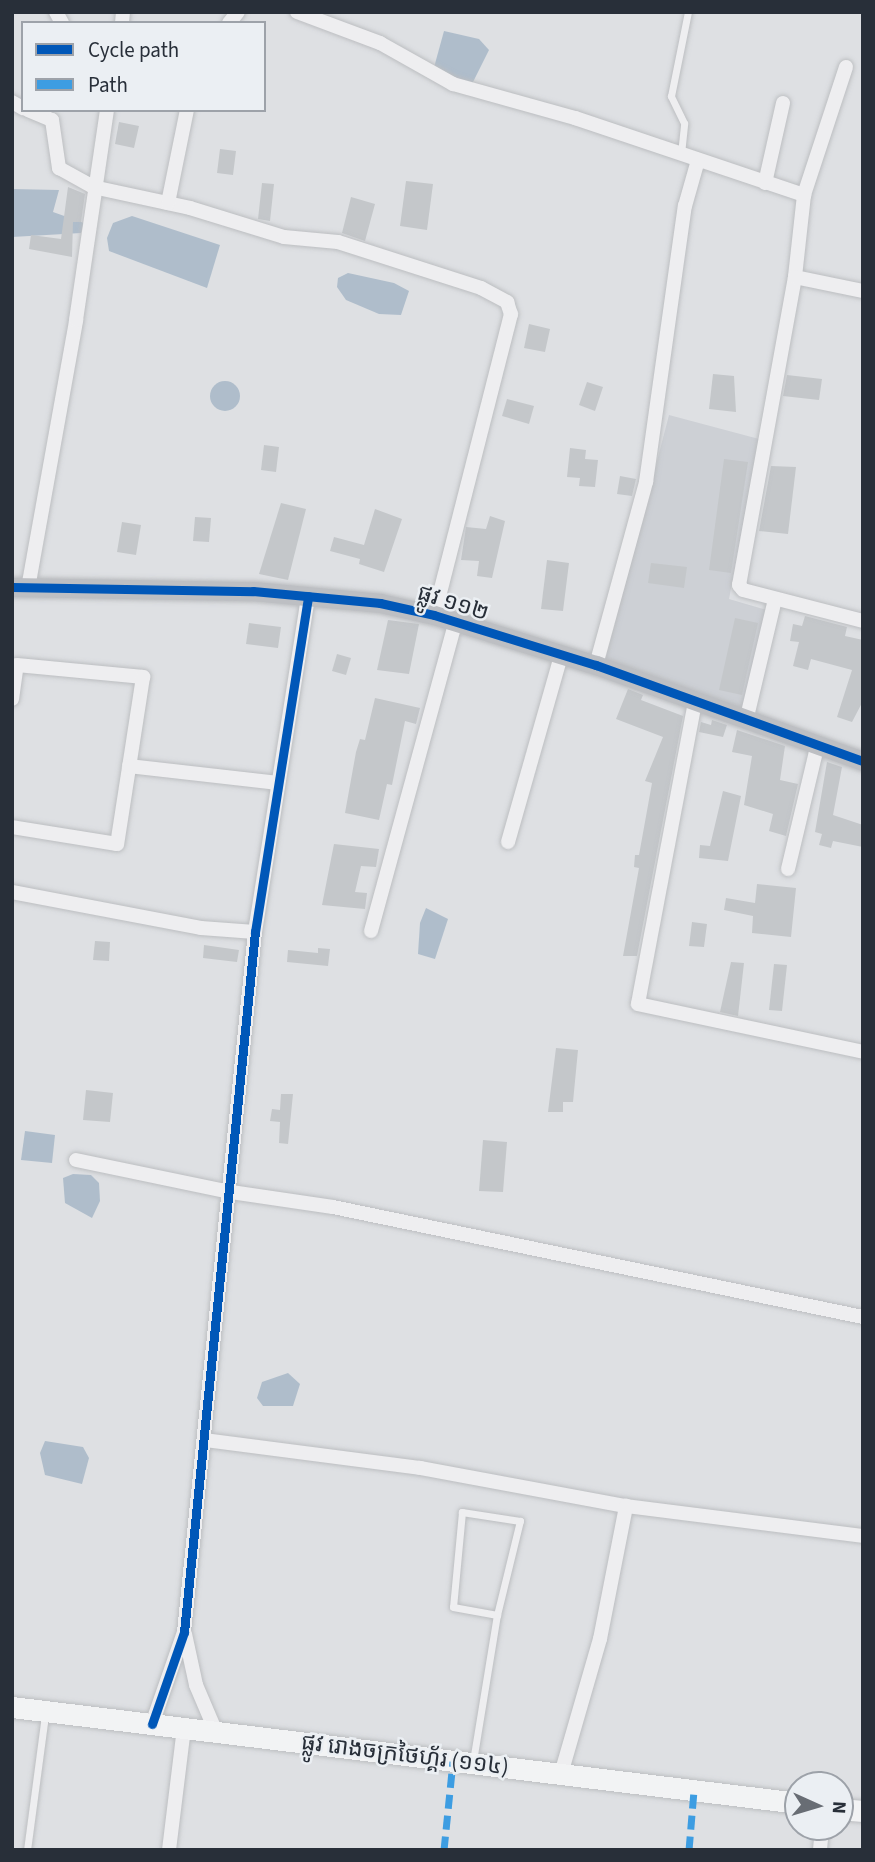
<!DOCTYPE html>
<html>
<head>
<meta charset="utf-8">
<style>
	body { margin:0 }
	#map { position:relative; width:875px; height:1862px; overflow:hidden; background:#dee0e3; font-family:"Source Sans 3","Noto Sans Khmer",sans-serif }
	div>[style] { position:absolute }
	.built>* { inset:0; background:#cdd0d5 }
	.water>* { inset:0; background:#afbdcb }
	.round { border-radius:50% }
	.building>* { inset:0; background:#c4c7ca }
	.roads { filter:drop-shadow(0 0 2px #bcbec1) drop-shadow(0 0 2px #bcbec1) }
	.lane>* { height:7px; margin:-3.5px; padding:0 3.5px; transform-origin:3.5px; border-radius:3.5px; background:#eeeef0 }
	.street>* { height:14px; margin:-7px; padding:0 7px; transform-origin:7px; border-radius:7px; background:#eeeef0 }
	.secondary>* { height:19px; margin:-9.5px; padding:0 9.5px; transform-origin:9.5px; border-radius:9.5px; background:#bdbfc3 }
	.primary>* { height:21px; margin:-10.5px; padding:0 10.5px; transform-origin:10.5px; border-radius:10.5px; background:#f2f3f4 }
	.quiet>* { height:7px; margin-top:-3.5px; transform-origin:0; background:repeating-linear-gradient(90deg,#3d9de2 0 14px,transparent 0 21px) }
	.cycleway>* { height:9px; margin:-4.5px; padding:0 4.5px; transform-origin:4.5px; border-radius:4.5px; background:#0057b8 }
	span { translate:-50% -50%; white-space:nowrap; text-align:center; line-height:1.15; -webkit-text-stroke:5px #ebeff3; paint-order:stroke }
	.street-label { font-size:23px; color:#282f39 }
	.frame { position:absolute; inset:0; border:14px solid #282f39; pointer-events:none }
	.legend { position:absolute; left:21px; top:21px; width:245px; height:91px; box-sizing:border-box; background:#ebeff3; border:2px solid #9da2a9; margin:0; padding:9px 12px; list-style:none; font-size:21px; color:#282f39 }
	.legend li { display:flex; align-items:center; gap:14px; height:35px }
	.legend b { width:35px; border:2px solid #9da2a9 }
	.north { position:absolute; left:784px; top:1771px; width:70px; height:70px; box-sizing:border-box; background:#ebeff3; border:2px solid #9da2a9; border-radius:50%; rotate:94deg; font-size:19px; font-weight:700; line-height:28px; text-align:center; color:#282f39 }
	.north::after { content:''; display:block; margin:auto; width:24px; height:32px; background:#686d74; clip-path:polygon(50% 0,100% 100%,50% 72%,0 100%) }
</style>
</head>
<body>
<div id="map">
	<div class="built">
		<div style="clip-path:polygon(669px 415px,759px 439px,729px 599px,767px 610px,745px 710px,604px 665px)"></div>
	</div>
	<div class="water">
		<div style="clip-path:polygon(444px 31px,479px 39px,489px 50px,472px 84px,433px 71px)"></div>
		<div style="clip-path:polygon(12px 189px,59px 190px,53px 212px,84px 223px,81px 233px,12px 237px)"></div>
		<div style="clip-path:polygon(132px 216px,220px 245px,207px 288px,109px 251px,107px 238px,113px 223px)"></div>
		<div style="clip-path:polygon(348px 273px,394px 283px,409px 291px,401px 315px,379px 314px,346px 300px,337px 287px,338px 278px)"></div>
		<div class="round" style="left:210px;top:381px;width:30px;height:30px"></div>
		<div style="clip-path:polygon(426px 908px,448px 919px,435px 959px,418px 954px,420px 923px)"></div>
		<div style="clip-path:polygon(25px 1131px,55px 1135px,52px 1163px,21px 1160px)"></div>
		<div style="clip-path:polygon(73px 1174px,91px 1175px,99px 1183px,100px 1201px,92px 1218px,65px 1203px,63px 1178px)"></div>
		<div style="clip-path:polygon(288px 1373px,300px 1384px,293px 1406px,263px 1406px,257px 1398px,262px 1382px)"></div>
		<div style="clip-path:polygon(45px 1441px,83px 1447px,89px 1458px,82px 1484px,45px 1475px,40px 1453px)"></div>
	</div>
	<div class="building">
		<div style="clip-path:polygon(119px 122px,139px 126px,134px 148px,115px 144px)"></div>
		<div style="clip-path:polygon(220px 149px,236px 151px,233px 175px,217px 173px)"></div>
		<div style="clip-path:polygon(406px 181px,433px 184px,427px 230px,400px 226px)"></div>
		<div style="clip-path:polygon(262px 183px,274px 184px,270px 221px,258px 219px)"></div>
		<div style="clip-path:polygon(68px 187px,85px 194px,81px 222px,73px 222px,72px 257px,29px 249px,31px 235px,61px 239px)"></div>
		<div style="clip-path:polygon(351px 197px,375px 204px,365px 241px,342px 233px)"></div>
		<div style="clip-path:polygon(529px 324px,550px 329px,545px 352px,524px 348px)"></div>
		<div style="clip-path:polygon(713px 374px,734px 376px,736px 412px,709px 409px)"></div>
		<div style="clip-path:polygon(787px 375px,822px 379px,819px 400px,783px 396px)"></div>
		<div style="clip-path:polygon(587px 382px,603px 387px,595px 411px,579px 405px)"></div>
		<div style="clip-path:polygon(507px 399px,534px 406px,529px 424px,502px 416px)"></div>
		<div style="clip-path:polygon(264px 445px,279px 447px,276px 472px,261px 470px)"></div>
		<div style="clip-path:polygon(570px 448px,586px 450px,585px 459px,598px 460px,595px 487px,579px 486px,580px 478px,567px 477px)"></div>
		<div style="clip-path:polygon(724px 459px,748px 462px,731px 573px,709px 570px)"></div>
		<div style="clip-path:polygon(771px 466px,796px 467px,788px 534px,759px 531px)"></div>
		<div style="clip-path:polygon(620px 476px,636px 479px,632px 496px,617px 494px)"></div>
		<div style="clip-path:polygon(281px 503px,306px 509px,288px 580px,259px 574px)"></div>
		<div style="clip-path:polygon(375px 509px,402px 519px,384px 572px,359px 564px,360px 559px,330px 551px,334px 537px,364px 545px)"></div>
		<div style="clip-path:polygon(490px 516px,505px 521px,492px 578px,477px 576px,479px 561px,461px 560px,466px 527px,486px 529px)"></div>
		<div style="clip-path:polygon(195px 517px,211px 518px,209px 542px,193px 541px)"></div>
		<div style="clip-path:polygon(122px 522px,141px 525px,136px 555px,117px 552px)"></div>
		<div style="clip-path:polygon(547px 560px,569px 563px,563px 611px,541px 609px)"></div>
		<div style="clip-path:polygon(651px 563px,687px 567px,684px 588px,648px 583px)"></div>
		<div style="clip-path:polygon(805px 616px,847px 627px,845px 636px,863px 640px,863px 701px,852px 722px,837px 717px,852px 670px,811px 659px,808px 670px,793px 666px,799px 642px,790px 641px,793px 624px,802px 626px)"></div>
		<div style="clip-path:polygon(735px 618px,758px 623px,742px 695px,719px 690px)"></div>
		<div style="clip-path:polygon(388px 620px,419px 624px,409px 674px,377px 670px)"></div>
		<div style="clip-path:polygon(249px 623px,281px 627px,278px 648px,246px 644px)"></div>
		<div style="clip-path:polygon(337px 654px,351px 658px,346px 675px,332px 671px)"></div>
		<div style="clip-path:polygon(628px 689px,643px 695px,641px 700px,683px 716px,637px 956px,623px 956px,639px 868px,634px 867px,635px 855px,639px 855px,652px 783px,645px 781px,663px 737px,616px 719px)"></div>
		<div style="clip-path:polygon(375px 698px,420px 708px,416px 724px,405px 721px,392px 785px,387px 784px,379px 820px,345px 813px,356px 752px,360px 739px,365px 740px)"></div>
		<div style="clip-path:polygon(712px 720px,727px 725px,723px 737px,699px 732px,701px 722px,711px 725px)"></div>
		<div style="clip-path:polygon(737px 730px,785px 746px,780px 780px,798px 784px,786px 836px,769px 831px,773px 814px,744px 805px,752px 756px,732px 752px)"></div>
		<div style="clip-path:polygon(827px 762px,842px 767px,833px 815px,863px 825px,863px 847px,833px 841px,831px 848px,819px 845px,822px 834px,815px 832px)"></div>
		<div style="clip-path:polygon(723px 791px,741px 796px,728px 861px,699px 858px,700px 845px,710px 846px)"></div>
		<div style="clip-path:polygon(334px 844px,379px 849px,376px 867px,361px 866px,355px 892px,367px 893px,365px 909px,322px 905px)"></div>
		<div style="clip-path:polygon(757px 884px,796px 888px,791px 937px,752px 933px,753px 916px,724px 910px,726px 898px,755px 903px)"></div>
		<div style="clip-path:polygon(692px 922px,707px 924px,704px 947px,689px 946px)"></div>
		<div style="clip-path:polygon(95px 941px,110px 942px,109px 961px,93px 960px)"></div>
		<div style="clip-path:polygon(204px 945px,239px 950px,237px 962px,203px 958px)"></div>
		<div style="clip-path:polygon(318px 948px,330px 949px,328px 966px,287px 962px,288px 950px,318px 953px)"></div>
		<div style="clip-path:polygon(731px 962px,744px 963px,738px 1016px,720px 1012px)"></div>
		<div style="clip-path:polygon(774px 964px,787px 965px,782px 1011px,769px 1010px)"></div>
		<div style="clip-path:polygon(556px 1048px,578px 1050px,573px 1102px,563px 1102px,563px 1112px,548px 1112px)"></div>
		<div style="clip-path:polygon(86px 1090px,113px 1093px,110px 1122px,83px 1120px)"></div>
		<div style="clip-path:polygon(281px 1094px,293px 1094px,288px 1144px,279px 1143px,280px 1122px,270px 1121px,272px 1109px,280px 1110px)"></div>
		<div style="clip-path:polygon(483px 1140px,507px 1142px,503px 1192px,479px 1191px)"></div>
	</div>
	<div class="roads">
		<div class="lane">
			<div style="left:681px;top:154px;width:31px;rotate:-84deg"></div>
			<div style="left:684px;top:123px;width:30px;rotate:-116deg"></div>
			<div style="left:671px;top:96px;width:86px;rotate:-78.6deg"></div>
			<div style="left:473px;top:1761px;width:148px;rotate:-80.7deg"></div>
			<div style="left:497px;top:1615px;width:97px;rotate:-76.3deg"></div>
			<div style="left:520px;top:1521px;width:59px;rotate:-171.2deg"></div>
			<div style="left:462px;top:1512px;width:95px;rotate:95.4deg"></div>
			<div style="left:453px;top:1607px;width:45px;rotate:10.3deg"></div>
			<div style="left:27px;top:1850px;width:136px;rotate:-82.4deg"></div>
		</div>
		<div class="street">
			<div style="left:56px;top:12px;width:13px;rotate:61deg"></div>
			<div style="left:297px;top:12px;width:89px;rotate:20.5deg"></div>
			<div style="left:380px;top:43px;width:84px;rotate:29.3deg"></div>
			<div style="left:453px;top:84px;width:127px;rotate:15.6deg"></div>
			<div style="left:575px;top:118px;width:242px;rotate:18.6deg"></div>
			<div style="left:122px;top:23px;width:11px;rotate:-85deg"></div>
			<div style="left:229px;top:23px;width:14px;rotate:-51deg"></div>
			<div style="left:846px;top:67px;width:135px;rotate:108.2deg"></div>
			<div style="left:804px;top:195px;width:82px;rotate:96.3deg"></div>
			<div style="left:795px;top:277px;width:313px;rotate:100.3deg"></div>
			<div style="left:739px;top:585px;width:6px;rotate:51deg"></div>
			<div style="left:743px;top:590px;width:124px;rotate:14.5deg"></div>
			<div style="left:12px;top:102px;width:13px;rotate:29deg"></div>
			<div style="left:28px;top:110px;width:26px;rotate:23deg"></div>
			<div style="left:52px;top:120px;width:49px;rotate:81.7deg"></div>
			<div style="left:59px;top:168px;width:39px;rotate:29deg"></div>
			<div style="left:93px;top:187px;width:99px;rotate:12.2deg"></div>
			<div style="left:190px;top:208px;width:98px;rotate:17.1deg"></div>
			<div style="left:284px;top:237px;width:54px;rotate:5.3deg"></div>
			<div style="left:338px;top:242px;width:150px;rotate:17.8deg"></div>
			<div style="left:481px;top:288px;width:30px;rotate:28deg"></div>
			<div style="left:507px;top:302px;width:13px;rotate:72deg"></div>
			<div style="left:511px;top:314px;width:311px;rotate:104.3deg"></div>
			<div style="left:765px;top:183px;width:82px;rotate:-77.3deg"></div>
			<div style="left:168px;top:203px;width:95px;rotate:-78.5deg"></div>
			<div style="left:795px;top:277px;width:69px;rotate:11.6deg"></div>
			<div style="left:28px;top:588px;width:272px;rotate:-79.8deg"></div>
			<div style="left:76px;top:320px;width:212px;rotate:-81.6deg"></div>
			<div style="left:596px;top:665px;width:190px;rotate:-74.7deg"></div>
			<div style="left:646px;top:482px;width:279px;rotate:-82deg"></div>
			<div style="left:685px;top:206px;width:48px;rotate:-74.2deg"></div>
			<div style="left:12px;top:699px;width:34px;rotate:-82deg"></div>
			<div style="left:17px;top:665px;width:127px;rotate:5.4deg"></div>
			<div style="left:143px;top:677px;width:169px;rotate:98.8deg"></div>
			<div style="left:117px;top:844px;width:106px;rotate:-170.8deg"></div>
			<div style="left:695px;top:702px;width:307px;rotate:100.7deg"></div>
			<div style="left:638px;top:1004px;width:230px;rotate:12deg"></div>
			<div style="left:746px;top:721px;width:125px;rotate:-76.6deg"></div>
			<div style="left:129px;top:766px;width:150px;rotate:6.5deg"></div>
			<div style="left:508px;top:842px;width:193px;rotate:-74.1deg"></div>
			<div style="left:788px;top:869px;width:125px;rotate:-76.6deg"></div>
			<div style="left:12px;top:892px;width:192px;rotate:10.8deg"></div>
			<div style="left:201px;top:928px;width:54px;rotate:4.2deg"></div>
			<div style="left:371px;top:931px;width:318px;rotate:-74.7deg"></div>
			<div style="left:76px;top:1160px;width:158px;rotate:11.7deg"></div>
			<div style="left:231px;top:1192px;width:103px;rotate:8.4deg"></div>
			<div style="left:333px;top:1207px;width:541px;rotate:11.73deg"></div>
			<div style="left:205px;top:1440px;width:217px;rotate:7.4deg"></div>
			<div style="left:420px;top:1468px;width:209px;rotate:10.5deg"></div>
			<div style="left:626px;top:1506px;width:239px;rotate:7.2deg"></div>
			<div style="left:185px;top:1634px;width:52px;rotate:77.8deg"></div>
			<div style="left:196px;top:1685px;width:51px;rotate:66.9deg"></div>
			<div style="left:152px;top:1724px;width:97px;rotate:-70.8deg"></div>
			<div style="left:184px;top:1632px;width:704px;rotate:-84.21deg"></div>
			<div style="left:255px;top:932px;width:340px;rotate:-81deg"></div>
			<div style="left:561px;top:1774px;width:141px;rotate:-73.9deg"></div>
			<div style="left:600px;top:1639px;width:136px;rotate:-78.9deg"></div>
			<div style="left:169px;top:1850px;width:123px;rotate:-83deg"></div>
			<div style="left:820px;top:1850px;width:23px;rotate:-85deg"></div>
		</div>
		<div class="secondary">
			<div style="left:12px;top:587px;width:241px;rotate:1deg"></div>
			<div style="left:253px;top:591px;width:128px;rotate:5.4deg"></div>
			<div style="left:380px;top:603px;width:55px;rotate:12.5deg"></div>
			<div style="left:434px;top:615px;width:170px;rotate:17.2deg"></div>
			<div style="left:596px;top:665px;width:284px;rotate:19.8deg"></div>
		</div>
		<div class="primary">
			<div style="left:12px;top:1707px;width:792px;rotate:6.96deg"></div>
			<div style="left:840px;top:1809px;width:23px;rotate:5deg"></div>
		</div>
	</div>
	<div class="quiet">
		<div style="left:444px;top:1850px;width:89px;rotate:-84.2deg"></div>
		<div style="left:689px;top:1850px;width:59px;rotate:-85.2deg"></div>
	</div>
	<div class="cycleway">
		<div style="left:12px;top:587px;width:241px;rotate:1deg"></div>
		<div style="left:253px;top:591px;width:128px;rotate:5.4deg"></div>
		<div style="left:380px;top:603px;width:55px;rotate:12.5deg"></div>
		<div style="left:434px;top:615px;width:170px;rotate:17.2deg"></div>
		<div style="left:596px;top:665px;width:284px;rotate:19.8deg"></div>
		<div style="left:152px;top:1724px;width:97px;rotate:-70.8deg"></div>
		<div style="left:184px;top:1632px;width:704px;rotate:-84.21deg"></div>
		<div style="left:255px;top:932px;width:340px;rotate:-81deg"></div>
	</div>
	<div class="street-label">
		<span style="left:453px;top:603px;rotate:17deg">ផ្លូវ ១១២</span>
		<span style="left:405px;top:1755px;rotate:7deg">ផ្លូវ រោងចក្រថៃហ្គ័រ (១១៤)</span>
	</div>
	<div class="frame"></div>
	<ul class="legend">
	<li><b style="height:9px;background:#0057b8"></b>Cycle path</li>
	<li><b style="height:9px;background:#3d9de2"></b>Path</li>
	</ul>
	<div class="north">N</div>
</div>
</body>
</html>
